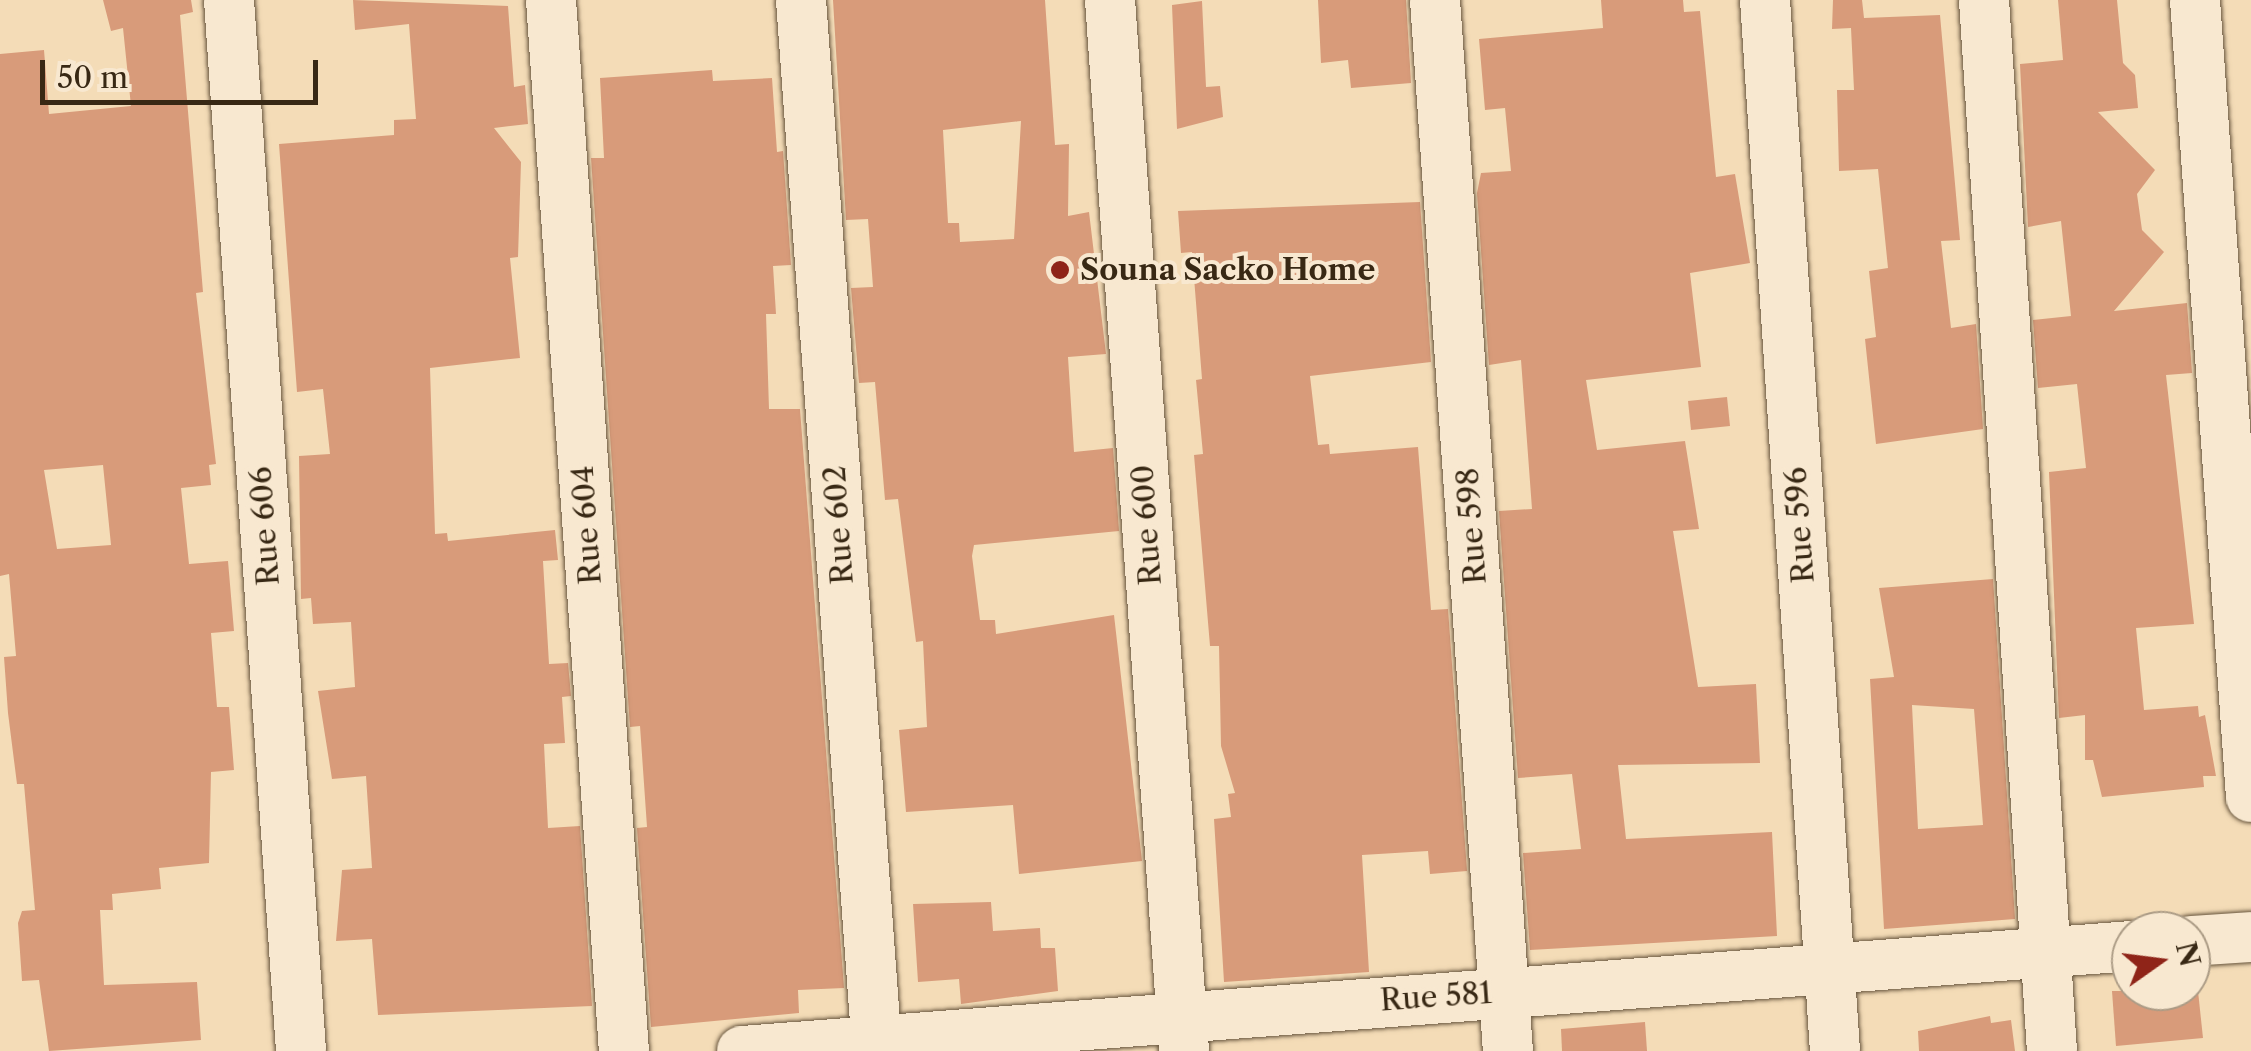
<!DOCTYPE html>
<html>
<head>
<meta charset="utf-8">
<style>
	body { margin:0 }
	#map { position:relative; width:2251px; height:1051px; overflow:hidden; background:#f4dcb7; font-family:"Libre Caslon Text",serif }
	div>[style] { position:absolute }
	.building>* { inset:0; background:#d89b7a }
	.roads { filter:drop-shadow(0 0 2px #67553d) drop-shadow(0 0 2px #67553d) }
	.minor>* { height:50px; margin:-25px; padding:0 25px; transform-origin:25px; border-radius:25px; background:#f8e8d0 }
	.dots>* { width:28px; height:28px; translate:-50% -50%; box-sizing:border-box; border:5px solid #f8e8d0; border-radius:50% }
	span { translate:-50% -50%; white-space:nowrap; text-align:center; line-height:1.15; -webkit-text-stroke:8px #f8e8d0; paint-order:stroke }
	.poi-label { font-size:30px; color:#382814; font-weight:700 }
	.left { translate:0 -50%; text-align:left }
	.street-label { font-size:30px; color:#382814 }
	.north { position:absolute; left:2111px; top:911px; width:100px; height:100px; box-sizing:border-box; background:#f8e8d0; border:2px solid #ab9b85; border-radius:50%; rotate:76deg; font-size:28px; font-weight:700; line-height:40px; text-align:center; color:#382814 }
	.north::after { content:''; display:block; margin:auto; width:35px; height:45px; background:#8f2418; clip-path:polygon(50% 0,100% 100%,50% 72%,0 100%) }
	.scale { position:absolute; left:40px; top:60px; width:278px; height:45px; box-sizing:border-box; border:5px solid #382814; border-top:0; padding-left:12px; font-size:30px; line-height:35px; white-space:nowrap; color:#382814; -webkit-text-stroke:8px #f8e8d0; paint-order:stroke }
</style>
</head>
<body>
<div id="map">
	<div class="building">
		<div style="clip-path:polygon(evenodd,103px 0,191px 0,193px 12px,180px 15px,203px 292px,196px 293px,216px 464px,209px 465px,211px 485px,181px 488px,189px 564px,228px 561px,234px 631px,211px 633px,217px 707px,229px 707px,234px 770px,211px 772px,209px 863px,159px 868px,161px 889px,112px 894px,113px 910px,100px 910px,104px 985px,197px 982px,201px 1040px,49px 1051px,39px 980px,22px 981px,18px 923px,22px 911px,35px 910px,24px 784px,17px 784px,8px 713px,4px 657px,16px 656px,9px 574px,0 576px,0 54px,44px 50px,49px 114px,131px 106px,123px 28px,111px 31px,103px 0,103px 465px,111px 545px,57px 549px,44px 470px,103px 465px)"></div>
		<div style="clip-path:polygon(353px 0,508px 6px,514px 87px,525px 85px,528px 124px,494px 128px,521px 162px,518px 257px,510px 258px,520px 358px,430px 368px,435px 534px,447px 533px,448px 541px,555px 530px,558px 560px,543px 561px,549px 664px,568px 663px,571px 696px,562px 697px,565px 743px,544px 744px,548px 828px,580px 826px,592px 1006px,378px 1015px,372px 939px,336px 941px,342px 870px,372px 868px,366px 776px,332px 779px,318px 691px,355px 687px,351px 622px,313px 624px,311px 598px,301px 599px,299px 456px,330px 454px,323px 389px,297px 392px,279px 144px,394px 135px,394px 120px,416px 119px,409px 24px,355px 30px)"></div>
		<div style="clip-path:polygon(evenodd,833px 0,1045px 0,1055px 145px,1069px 144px,1068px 216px,1089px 212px,1106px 354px,1068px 357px,1074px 452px,1113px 448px,1119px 531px,974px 545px,972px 556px,980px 620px,995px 620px,996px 634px,1114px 615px,1142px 861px,1019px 874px,1013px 805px,906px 812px,899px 730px,927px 727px,923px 641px,916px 642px,898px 499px,885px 500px,875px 382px,859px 383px,851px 288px,873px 287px,868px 219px,846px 220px,833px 0,1021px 121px,1014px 239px,960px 242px,959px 223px,948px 223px,943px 130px,1021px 121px)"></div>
		<div style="clip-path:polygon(1318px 0,1406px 0,1411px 83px,1351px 88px,1348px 60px,1321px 63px)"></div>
		<div style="clip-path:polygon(1601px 0,1683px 0,1684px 12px,1700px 11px,1716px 177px,1735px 174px,1750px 263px,1690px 273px,1701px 367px,1586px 380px,1597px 450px,1685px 441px,1699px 529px,1673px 531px,1698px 687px,1756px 684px,1760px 763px,1618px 765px,1626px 839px,1772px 832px,1777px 936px,1530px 950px,1523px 853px,1581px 849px,1572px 774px,1518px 778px,1499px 511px,1532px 509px,1521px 360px,1489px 365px,1477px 193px,1481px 173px,1511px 171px,1505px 108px,1485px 110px,1479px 39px,1603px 28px)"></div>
		<div style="clip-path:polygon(1833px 0,1862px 0,1864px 18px,1940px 15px,1960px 240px,1941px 241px,1951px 328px,1976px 324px,1983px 429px,1876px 444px,1865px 339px,1876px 337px,1869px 271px,1888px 268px,1878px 169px,1839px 171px,1837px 90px,1854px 90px,1851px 28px,1832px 29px)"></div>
		<div style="clip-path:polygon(2058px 0,2117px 0,2123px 63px,2135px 75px,2138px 108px,2098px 112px,2155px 170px,2137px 194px,2142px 230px,2164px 252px,2114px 311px,2187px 303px,2192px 373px,2166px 375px,2194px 624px,2136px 628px,2144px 710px,2198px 706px,2199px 717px,2205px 715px,2216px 776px,2203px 776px,2204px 787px,2102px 797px,2093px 760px,2085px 760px,2085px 715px,2059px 718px,2049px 472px,2086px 468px,2077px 384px,2038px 388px,2033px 320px,2071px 316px,2061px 221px,2028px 227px,2020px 64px,2063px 60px)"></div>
		<div style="clip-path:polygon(1202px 1px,1206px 87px,1220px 86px,1223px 117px,1177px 129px,1172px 5px)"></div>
		<div style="clip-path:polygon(712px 70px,713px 81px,772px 78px,777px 152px,783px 151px,791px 265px,773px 266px,776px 314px,766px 314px,769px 409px,800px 409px,844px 988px,798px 990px,799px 1013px,651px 1027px,637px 828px,647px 827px,640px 726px,630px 727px,591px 158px,604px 158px,600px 78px)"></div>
		<div style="clip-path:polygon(1420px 202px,1431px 362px,1310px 376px,1318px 445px,1329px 444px,1330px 454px,1418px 447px,1431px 610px,1448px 609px,1467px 871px,1430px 874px,1428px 851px,1362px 855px,1369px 972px,1224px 982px,1214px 819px,1231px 817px,1228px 794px,1235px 793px,1221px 746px,1219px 646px,1210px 646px,1194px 455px,1203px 454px,1196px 380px,1202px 379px,1192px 252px,1181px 253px,1178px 211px)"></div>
		<div style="clip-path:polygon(1727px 397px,1730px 426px,1691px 430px,1688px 401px)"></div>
		<div style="clip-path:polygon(evenodd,1993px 579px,2015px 919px,1884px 929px,1870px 679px,1894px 677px,1879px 588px,1993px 579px,1912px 705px,1974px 709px,1983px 825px,1918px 829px,1912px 705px)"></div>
		<div style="clip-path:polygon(991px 902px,993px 931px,1040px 928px,1041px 948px,1055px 948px,1058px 991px,961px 1004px,959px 979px,918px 982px,913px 904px)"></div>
		<div style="clip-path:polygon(2112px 991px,2198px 991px,2203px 1038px,2116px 1046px)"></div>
		<div style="clip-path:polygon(1990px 1016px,1991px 1023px,2011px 1020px,2015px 1051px,1919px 1051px,1918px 1031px)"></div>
		<div style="clip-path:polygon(1645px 1022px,1647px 1051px,1562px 1051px,1561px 1029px)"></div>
	</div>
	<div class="roads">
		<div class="minor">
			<div style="left:229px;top:0;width:1053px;rotate:86.08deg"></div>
			<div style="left:551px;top:0;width:1054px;rotate:86.03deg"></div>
			<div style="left:801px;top:0;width:1054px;rotate:85.86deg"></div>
			<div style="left:1110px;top:0;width:1054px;rotate:85.97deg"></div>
			<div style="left:1435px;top:0;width:1054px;rotate:86.03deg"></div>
			<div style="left:1765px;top:0;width:1053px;rotate:86.19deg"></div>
			<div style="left:1984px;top:0;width:1053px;rotate:86.3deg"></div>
			<div style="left:2195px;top:0;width:799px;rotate:85.98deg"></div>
			<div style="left:2191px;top:941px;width:60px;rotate:-3.8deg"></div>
			<div style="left:742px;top:1051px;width:1393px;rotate:-4.32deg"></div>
		</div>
	</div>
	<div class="dots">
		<div style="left:1060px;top:270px;background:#8f2418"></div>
	</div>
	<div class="poi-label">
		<span class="left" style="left:1080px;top:270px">Souna Sacko Home</span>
	</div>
	<div class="street-label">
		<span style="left:587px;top:525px;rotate:-94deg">Rue 604</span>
		<span style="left:839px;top:525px;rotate:-94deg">Rue 602</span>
		<span style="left:1147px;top:525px;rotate:-94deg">Rue 600</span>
		<span style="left:1800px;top:525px;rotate:-94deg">Rue 596</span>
		<span style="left:265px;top:526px;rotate:-94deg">Rue 606</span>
		<span style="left:1472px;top:526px;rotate:-94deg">Rue 598</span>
		<span style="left:1436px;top:997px;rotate:-4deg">Rue 581</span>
	</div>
	<div class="north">N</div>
	<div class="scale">50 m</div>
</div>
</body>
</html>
